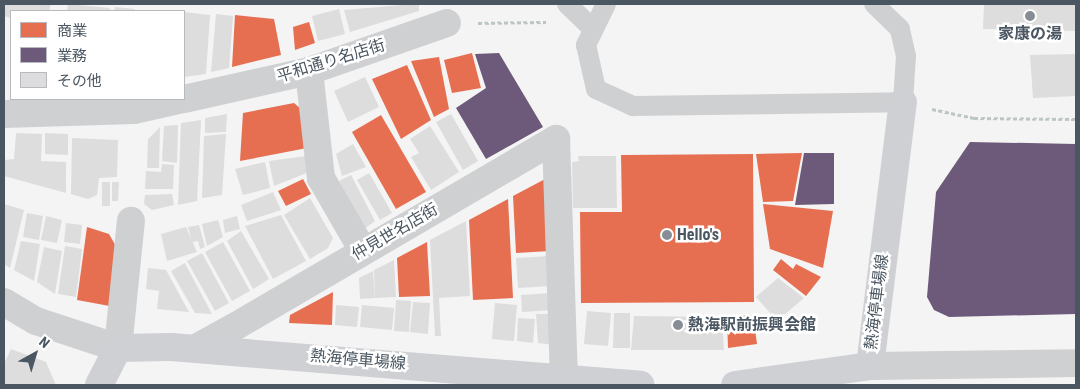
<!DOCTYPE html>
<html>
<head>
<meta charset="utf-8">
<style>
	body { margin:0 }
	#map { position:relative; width:1080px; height:389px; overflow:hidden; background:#f4f4f4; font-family:"Roboto Condensed","Noto Sans JP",sans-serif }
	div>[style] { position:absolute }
	.shops>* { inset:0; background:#e76f51 }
	.offices>* { inset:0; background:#6d597a }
	.building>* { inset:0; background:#ddddde }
	.path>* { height:3px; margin-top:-1.5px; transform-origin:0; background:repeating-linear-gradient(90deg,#bcc7c4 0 4px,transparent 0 6.5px) }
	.service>* { height:20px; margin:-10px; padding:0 10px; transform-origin:10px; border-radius:10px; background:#ced0d2 }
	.pedestrian>* { height:28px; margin:-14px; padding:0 14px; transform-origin:14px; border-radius:14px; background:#ced0d2 }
	.minor>* { height:28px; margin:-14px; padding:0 14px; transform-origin:14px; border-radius:14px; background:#ced0d2 }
	.tertiary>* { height:28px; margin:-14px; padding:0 14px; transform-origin:14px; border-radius:14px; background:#ced0d2 }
	.secondary>* { height:28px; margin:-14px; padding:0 14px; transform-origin:14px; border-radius:14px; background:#ced0d4 }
	.dots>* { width:14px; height:14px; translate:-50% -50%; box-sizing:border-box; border:2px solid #fff; border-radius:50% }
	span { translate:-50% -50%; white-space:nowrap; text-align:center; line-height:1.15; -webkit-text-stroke:5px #fff; paint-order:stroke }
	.poi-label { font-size:16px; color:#4a5661; font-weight:700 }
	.left { translate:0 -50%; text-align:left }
	.street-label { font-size:16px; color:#4a5661 }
	.frame { position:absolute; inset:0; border:5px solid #4a5661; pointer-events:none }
	.legend { position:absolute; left:10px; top:10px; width:175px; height:90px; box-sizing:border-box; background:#fff; border:1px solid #b7bbc0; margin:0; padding:6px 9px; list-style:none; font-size:15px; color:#4a5661 }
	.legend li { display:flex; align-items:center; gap:10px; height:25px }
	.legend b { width:25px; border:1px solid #b7bbc0 }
	.north { position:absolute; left:10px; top:329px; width:50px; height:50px; -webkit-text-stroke:4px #fff; paint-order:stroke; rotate:39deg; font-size:14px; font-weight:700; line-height:20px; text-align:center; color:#4a5661 }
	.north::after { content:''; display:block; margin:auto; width:18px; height:22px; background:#4a5661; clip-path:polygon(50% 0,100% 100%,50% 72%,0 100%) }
</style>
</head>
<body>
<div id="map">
	<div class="shops">
		<div style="clip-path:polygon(235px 15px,274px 19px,281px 55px,232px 67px)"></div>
		<div style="clip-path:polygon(309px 22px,315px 43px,295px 50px,293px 27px)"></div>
		<div style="clip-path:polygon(472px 53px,481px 88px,452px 93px,444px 60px)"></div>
		<div style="clip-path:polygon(439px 57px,449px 109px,434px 117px,411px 61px)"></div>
		<div style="clip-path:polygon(407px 65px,431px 120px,401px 139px,372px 79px)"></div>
		<div style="clip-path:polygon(294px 103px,301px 109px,307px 148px,240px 161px,243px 113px)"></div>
		<div style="clip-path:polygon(381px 115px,426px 192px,396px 209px,352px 132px)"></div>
		<div style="clip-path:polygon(802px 153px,793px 201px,763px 202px,756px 154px)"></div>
		<div style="clip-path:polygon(753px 154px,754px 302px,581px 303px,580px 212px,622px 212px,621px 155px)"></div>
		<div style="clip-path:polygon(547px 178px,550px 251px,516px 253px,513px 196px)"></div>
		<div style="clip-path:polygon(303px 179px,311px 194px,286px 206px,278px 191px)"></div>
		<div style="clip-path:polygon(508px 199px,513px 298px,473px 300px,469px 220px)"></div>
		<div style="clip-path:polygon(763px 204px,833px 211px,823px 268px,770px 249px)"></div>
		<div style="clip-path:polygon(87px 227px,109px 234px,117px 248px,115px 307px,77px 300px)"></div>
		<div style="clip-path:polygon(427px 242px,430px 296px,399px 297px,397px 258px)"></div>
		<div style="clip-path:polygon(781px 259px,793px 269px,796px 264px,821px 277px,806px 296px,773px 270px)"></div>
		<div style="clip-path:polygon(333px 292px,332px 325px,289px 323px,290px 315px)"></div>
		<div style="clip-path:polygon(753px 315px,757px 344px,728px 348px,727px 317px)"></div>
	</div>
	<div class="offices">
		<div style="clip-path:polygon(499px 53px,543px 127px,486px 159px,456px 108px,486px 88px,475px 54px)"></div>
		<div style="clip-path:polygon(970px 142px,1076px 144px,1076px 314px,949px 317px,934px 310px,927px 297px,936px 192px)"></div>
		<div style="clip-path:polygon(804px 153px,834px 153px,834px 204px,795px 205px)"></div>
	</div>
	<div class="building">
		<div style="clip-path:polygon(5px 4px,51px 4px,49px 11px,11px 11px,11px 18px,4px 16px)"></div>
		<div style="clip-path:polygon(68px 4px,110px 8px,109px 11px,67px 11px)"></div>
		<div style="clip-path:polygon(413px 4px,419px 4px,419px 11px,350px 32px,344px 10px)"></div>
		<div style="clip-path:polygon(984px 4px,1076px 4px,1076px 31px,983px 29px)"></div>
		<div style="clip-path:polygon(115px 7px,135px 9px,134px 11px,114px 11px)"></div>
		<div style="clip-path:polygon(339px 9px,345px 34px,318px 41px,312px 16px)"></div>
		<div style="clip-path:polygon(184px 12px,210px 15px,206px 74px,184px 77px)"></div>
		<div style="clip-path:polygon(216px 14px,233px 16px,229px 68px,211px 72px)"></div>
		<div style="clip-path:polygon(1076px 54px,1076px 96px,1033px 98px,1030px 55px)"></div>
		<div style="clip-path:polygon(365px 77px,379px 107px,348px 122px,334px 91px)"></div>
		<div style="clip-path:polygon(227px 114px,226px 132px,205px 133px,205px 118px)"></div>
		<div style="clip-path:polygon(451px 114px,478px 161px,463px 170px,436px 122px)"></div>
		<div style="clip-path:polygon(201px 120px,197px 201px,178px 205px,181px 123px)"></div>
		<div style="clip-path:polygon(178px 125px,177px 163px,162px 161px,164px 126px)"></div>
		<div style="clip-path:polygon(430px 126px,459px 172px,431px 190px,411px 157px,419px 153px,410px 139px)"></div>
		<div style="clip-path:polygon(160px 127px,159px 168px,147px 168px,148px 139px)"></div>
		<div style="clip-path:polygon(16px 133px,42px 134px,41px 161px,66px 162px,66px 193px,4px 176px,4px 160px,14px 159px)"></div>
		<div style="clip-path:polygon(45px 133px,68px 134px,68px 155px,45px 154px)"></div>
		<div style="clip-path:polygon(226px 134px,222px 195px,202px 198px,204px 136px)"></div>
		<div style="clip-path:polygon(72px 138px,118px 140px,117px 177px,99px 178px,97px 195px,88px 199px,71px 194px)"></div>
		<div style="clip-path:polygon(353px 144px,366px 167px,342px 176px,336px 154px)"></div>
		<div style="clip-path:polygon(306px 156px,309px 172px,274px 186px,269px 161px)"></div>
		<div style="clip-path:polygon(578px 156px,616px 156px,617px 208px,573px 208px,572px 162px,579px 161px)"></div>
		<div style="clip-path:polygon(265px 162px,270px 188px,243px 195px,235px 169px)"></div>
		<div style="clip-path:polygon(162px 164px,174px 165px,173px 189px,145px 189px,146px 171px,161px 172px)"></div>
		<div style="clip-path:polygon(369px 173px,392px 213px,380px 220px,357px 180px)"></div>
		<div style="clip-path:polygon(351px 175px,375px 221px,363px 230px,339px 181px)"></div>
		<div style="clip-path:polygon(102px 182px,110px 182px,110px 206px,102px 206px)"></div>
		<div style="clip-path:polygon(112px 182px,119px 182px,118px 201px,112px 201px)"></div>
		<div style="clip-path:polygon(273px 192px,281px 210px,247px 221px,241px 205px)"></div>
		<div style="clip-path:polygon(172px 194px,174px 205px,152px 210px,144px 204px,145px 195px)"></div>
		<div style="clip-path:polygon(310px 198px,333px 238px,328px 248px,310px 259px,284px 215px)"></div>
		<div style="clip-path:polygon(4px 204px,24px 210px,10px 268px,4px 264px)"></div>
		<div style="clip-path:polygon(27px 213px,43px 216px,39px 240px,23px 237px)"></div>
		<div style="clip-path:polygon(281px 215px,306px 261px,273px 279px,245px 226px)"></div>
		<div style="clip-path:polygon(46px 216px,62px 220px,57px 243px,41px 240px)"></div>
		<div style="clip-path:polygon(237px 216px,240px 229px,225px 233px,223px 220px)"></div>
		<div style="clip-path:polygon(218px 220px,223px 237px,207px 246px,202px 224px)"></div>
		<div style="clip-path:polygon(466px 221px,470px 296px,439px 298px,441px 336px,435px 336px,430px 240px)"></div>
		<div style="clip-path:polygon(66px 223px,82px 225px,80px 244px,64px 242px)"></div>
		<div style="clip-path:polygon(199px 225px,205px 247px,200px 249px,198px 241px,192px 242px,188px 227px)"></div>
		<div style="clip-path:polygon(186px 227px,197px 252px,167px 261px,161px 234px)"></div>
		<div style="clip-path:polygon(241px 231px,269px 279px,253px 289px,227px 241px)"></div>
		<div style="clip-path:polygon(21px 241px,40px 244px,34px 281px,14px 270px)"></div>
		<div style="clip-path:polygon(223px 242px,250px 291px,232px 301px,205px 252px)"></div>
		<div style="clip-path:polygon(65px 246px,82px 249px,76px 297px,58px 294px)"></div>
		<div style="clip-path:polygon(44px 247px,62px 251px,55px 294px,37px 282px)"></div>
		<div style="clip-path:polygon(202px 253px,229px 303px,215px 311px,187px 261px)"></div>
		<div style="clip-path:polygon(551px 256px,552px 286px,518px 288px,516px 258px)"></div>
		<div style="clip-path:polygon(394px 260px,396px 297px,375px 298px,374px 270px)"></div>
		<div style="clip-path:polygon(185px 263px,212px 314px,195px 313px,171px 271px)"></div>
		<div style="clip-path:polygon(148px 268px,166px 270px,189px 312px,157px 309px,159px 291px,146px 289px)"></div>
		<div style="clip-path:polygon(373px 271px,375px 298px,360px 299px,359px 278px)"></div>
		<div style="clip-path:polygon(778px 278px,804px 298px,777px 321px,756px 297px)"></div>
		<div style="clip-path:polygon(552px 293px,553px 310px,522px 312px,521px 295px)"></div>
		<div style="clip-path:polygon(396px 300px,411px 301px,409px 332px,394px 331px)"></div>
		<div style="clip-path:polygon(413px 302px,430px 303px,428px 334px,410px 332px)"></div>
		<div style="clip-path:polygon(495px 303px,517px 305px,514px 341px,492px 339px)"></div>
		<div style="clip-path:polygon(336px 305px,359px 307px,357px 327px,335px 325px)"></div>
		<div style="clip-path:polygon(362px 305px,394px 308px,392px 330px,360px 327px)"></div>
		<div style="clip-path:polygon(587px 311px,611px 313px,608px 346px,584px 344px)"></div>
		<div style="clip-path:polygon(614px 313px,630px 313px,630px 348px,613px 348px)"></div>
		<div style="clip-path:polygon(536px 314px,554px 314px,556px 345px,538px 343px)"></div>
		<div style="clip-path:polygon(634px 316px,722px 317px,724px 350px,631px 350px)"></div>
		<div style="clip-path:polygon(518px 318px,535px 319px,533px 343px,517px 341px)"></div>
		<div style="clip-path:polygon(11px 349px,46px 362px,56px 385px,4px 385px,4px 364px)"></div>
	</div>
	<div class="path">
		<div style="left:478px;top:23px;width:68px;rotate:-0.8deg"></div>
		<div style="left:932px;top:109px;width:43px;rotate:12.1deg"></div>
		<div style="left:974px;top:118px;width:102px;rotate:0.6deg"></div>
	</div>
	<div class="service">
		<div style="left:567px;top:4px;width:35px;rotate:44deg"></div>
		<div style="left:606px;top:4px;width:46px;rotate:116deg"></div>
		<div style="left:586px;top:45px;width:45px;rotate:77.2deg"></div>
		<div style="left:596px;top:89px;width:41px;rotate:24.7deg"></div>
		<div style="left:633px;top:106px;width:270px;rotate:-0.8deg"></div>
		<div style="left:903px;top:102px;width:46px;rotate:-86.3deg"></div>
		<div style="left:906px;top:56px;width:28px;rotate:-103deg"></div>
		<div style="left:900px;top:29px;width:36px;rotate:-136deg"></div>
	</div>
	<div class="pedestrian">
		<div style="left:309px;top:71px;width:108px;rotate:83.6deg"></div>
		<div style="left:321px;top:178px;width:84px;rotate:60.1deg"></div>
		<div style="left:184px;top:99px;width:128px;rotate:-12.6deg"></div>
		<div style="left:309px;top:71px;width:146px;rotate:-19.2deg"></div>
		<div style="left:4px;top:114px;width:130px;rotate:-1.8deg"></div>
		<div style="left:134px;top:110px;width:50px;rotate:-12.7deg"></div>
		<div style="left:236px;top:326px;width:371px;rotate:-30.3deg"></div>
		<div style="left:118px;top:348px;width:128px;rotate:-84.2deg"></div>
	</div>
	<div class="minor">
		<div style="left:556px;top:139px;width:239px;rotate:88.1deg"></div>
		<div style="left:196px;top:348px;width:46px;rotate:-28.8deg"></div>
	</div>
	<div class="tertiary">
		<div style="left:4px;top:302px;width:37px;rotate:31deg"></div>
		<div style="left:36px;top:321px;width:86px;rotate:18.2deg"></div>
		<div style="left:870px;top:366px;width:206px;rotate:-0.8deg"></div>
	</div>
	<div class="secondary">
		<div style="left:99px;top:385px;width:42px;rotate:-62.8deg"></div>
		<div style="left:118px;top:348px;width:53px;rotate:-1.1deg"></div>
		<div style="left:171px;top:347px;width:471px;rotate:4.6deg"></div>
		<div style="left:735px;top:385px;width:136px;rotate:-8deg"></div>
		<div style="left:870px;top:366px;width:266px;rotate:-82.9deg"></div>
	</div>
	<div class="dots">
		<div style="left:1030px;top:16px;background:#868d94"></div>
		<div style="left:667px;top:235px;background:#868d94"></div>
		<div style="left:678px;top:325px;background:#868d94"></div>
	</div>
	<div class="poi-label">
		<span style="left:1030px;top:34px">家康の湯</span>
		<span class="left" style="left:677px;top:235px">Hello's</span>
		<span class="left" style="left:688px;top:325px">熱海駅前振興会館</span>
	</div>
	<div class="street-label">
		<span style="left:331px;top:61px;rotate:-17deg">平和通り名店街</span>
		<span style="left:395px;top:232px;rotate:-30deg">仲見世名店街</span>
		<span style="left:877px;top:302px;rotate:-83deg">熱海停車場線</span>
		<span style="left:358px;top:360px;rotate:5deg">熱海停車場線</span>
	</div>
	<div class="frame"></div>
	<ul class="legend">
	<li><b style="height:14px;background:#e76f51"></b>商業</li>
	<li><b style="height:14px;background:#6d597a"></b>業務</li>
	<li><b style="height:14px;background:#ddddde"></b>その他</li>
	</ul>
	<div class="north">N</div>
</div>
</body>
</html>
